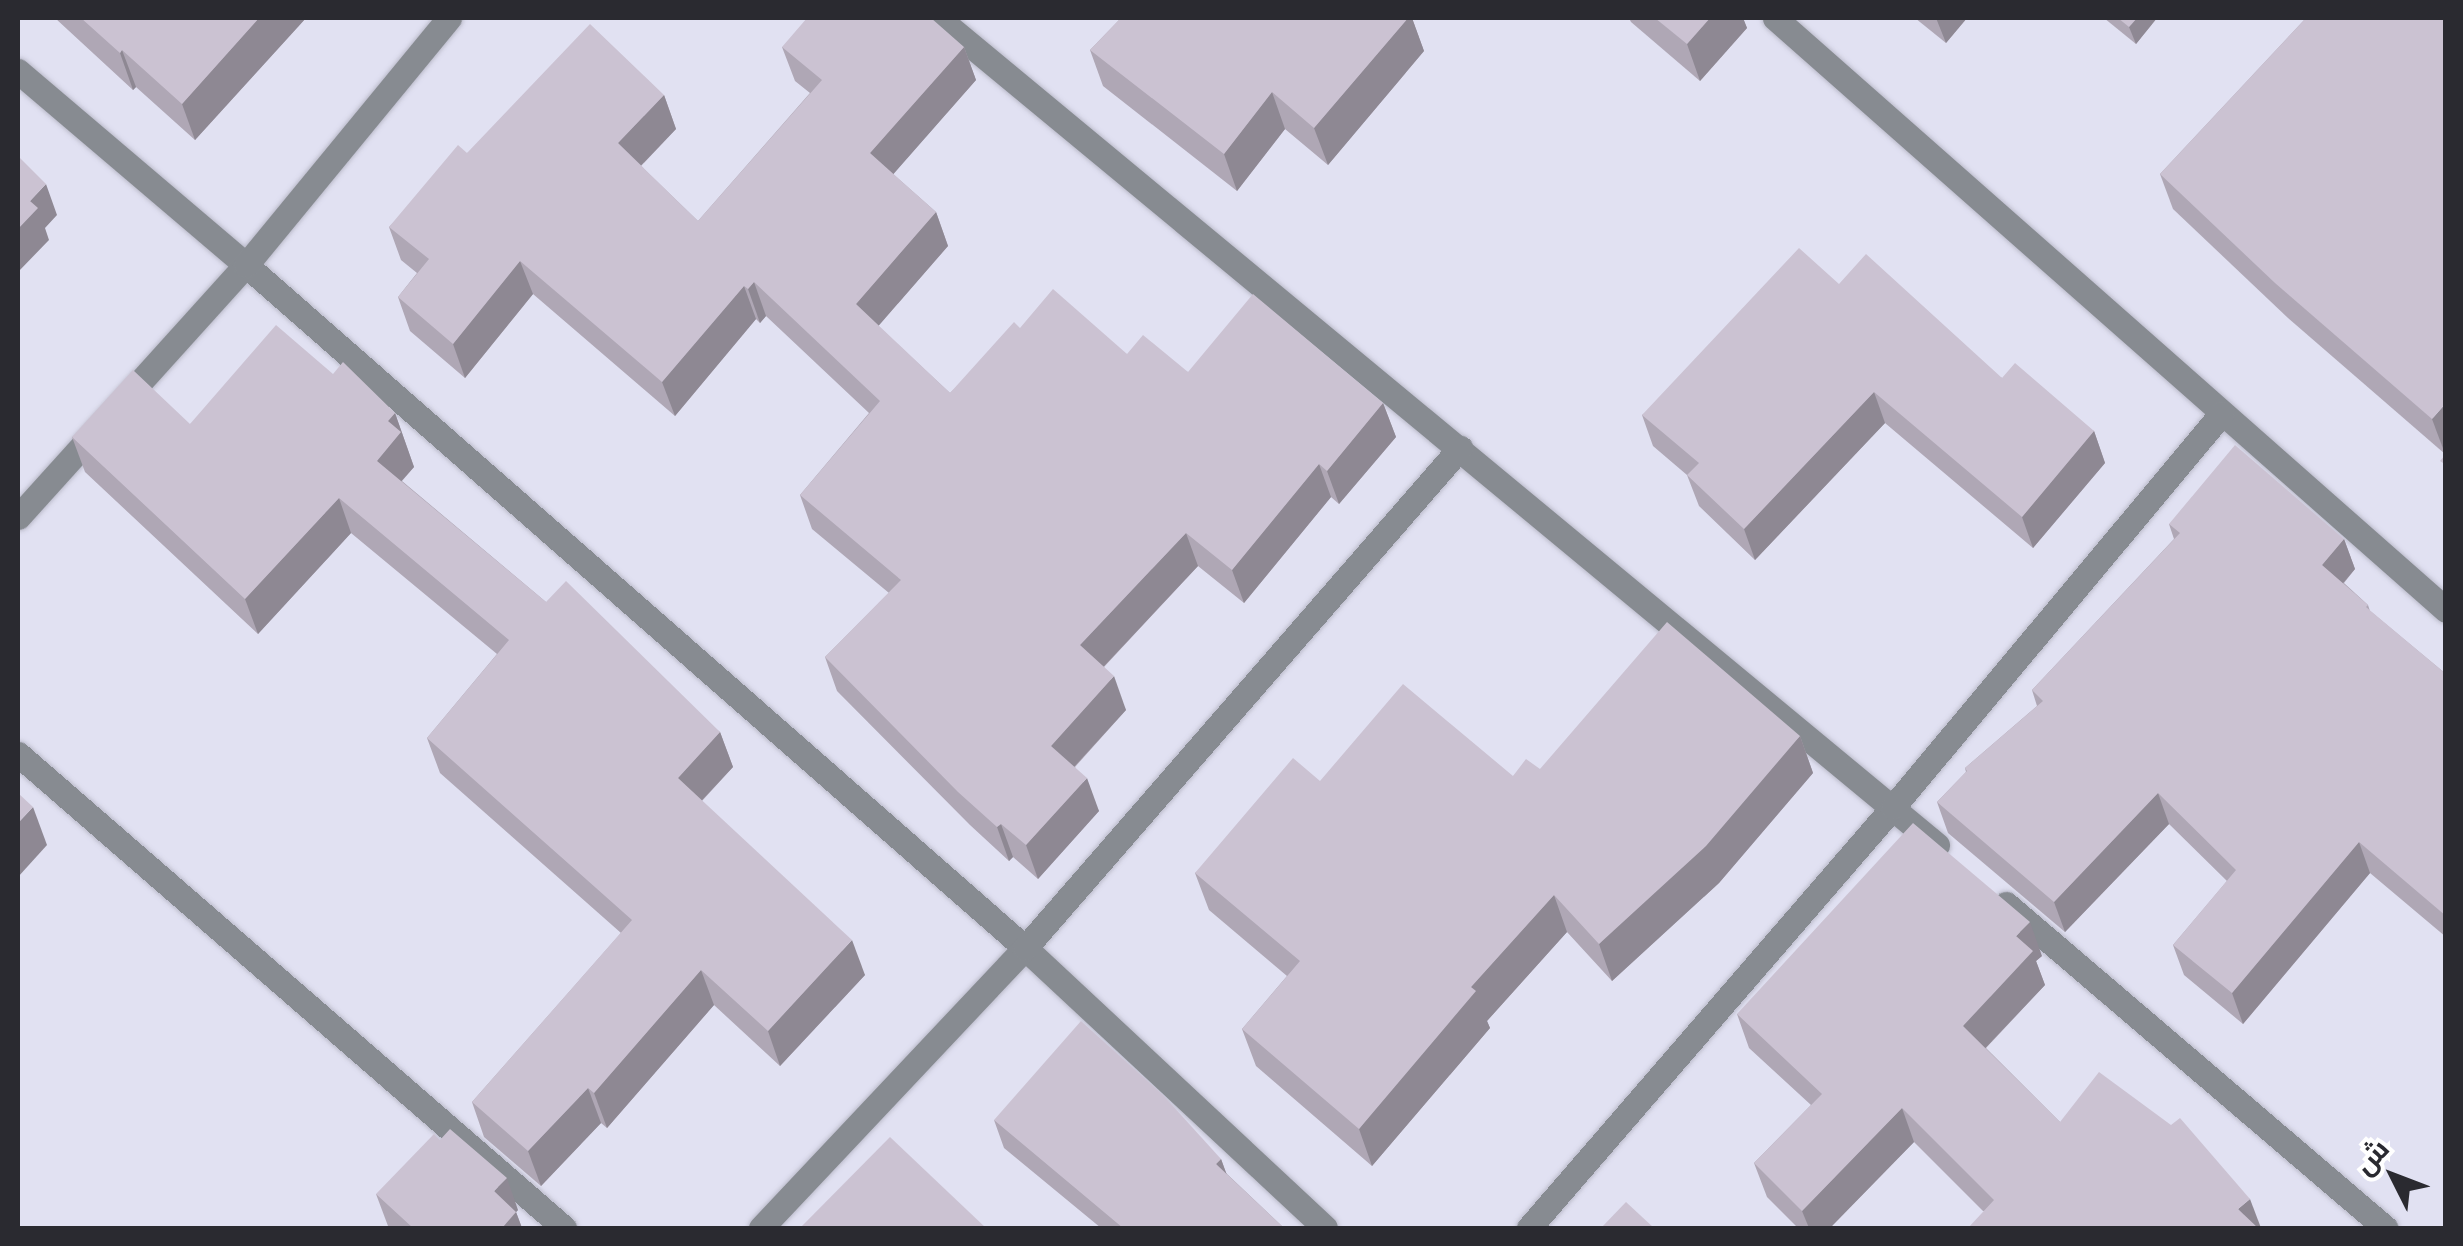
<!DOCTYPE html>
<html>
<head>
<meta charset="utf-8">
<style>
	body { margin:0 }
	#map { position:relative; width:2463px; height:1246px; overflow:hidden; background:#e1e1f2; font-family:"Noto Sans",Cairo,sans-serif }
	div>[style] { position:absolute }
	.roads { filter:drop-shadow(0 0 2px #bcbccb) drop-shadow(0 0 2px #bcbccb) }
	.minor>* { height:25px; margin:-12.5px; padding:0 12.5px; transform-origin:12.5px; border-radius:12.5px; background:#878b91 }
	.wall>* { inset:0; background:#afa7b5 }
	.shaded-wall>* { inset:0; background:#8e8893 }
	.building>* { inset:0; background:#cbc2d2 }
	span { translate:-50% -50%; white-space:nowrap; text-align:center; line-height:1.15; -webkit-text-stroke:8px #fff; paint-order:stroke }
	.frame { position:absolute; inset:0; border:20px solid #2a2a30; pointer-events:none }
	.north { position:absolute; left:2343px; top:1126px; width:100px; height:100px; -webkit-text-stroke:8px #fff; paint-order:stroke; rotate:312deg; font-size:28px; font-weight:700; line-height:40px; text-align:center; color:#2a2a30 }
	.north::after { content:''; display:block; margin:auto; width:35px; height:45px; background:#2a2a30; clip-path:polygon(50% 0,100% 100%,50% 72%,0 100%) }
</style>
</head>
<body>
<div id="map">
	<div class="roads">
		<div class="minor">
			<div style="left:938px;top:18px;width:1297px;rotate:39.62deg"></div>
			<div style="left:1775px;top:18px;width:895px;rotate:41.42deg"></div>
			<div style="left:18px;top:71px;width:299px;rotate:40.4deg"></div>
			<div style="left:246px;top:265px;width:1036px;rotate:41.24deg"></div>
			<div style="left:1025px;top:948px;width:410px;rotate:43deg"></div>
			<div style="left:18px;top:517px;width:340px;rotate:-47.9deg"></div>
			<div style="left:246px;top:265px;width:320px;rotate:-50.6deg"></div>
			<div style="left:18px;top:754px;width:723px;rotate:40.96deg"></div>
			<div style="left:2006px;top:904px;width:499px;rotate:40.5deg"></div>
			<div style="left:761px;top:1228px;width:385px;rotate:-46.7deg"></div>
			<div style="left:1025px;top:948px;width:663px;rotate:-48.98deg"></div>
			<div style="left:1529px;top:1228px;width:557px;rotate:-49.15deg"></div>
			<div style="left:1893px;top:807px;width:513px;rotate:-50.14deg"></div>
		</div>
	</div>
	<div class="wall">
		<div style="clip-path:polygon(55px 18px,306px 18px,195px 140px,136px 87px,133px 90px)"></div>
		<div style="clip-path:polygon(1121px 18px,1412px 18px,1424px 51px,1328px 165px,1285px 129px,1237px 191px,1103px 86px,1090px 50px)"></div>
		<div style="clip-path:polygon(1629px 18px,1743px 18px,1747px 28px,1700px 81px,1631px 22px)"></div>
		<div style="clip-path:polygon(1915px 18px,1967px 18px,1946px 43px)"></div>
		<div style="clip-path:polygon(2104px 18px,2157px 18px,2136px 44px)"></div>
		<div style="clip-path:polygon(2306px 18px,2445px 454px,2288px 318px,2173px 209px,2160px 174px)"></div>
		<div style="clip-path:polygon(782px 47px,964px 47px,976px 80px,893px 174px,936px 212px,948px 246px,878px 326px,950px 393px,1020px 328px,1127px 354px,1188px 372px,1383px 403px,1396px 437px,1339px 504px,1331px 497px,1244px 603px,1198px 566px,1104px 667px,1126px 710px,1075px 767px,1099px 811px,1038px 879px,1013px 857px,1009px 861px,970px 825px,837px 691px,825px 657px,889px 593px,812px 529px,800px 495px,869px 413px,766px 316px,760px 323px,756px 319px,675px 416px,533px 294px,465px 378px,410px 331px,398px 297px,417px 273px,401px 260px,389px 227px,467px 153px,664px 95px,676px 129px,641px 166px,698px 221px,810px 93px,795px 81px)"></div>
		<div style="clip-path:polygon(1839px 284px,2094px 431px,2105px 463px,2033px 548px,1885px 423px,1755px 560px,1699px 506px,1687px 475px,1653px 446px,1642px 415px)"></div>
		<div style="clip-path:polygon(333px 374px,395px 413px,414px 467px,402px 481px,546px 602px,720px 732px,733px 767px,702px 801px,865px 975px,780px 1066px,714px 1005px,607px 1128px,601px 1123px,541px 1186px,484px 1137px,472px 1102px,621px 933px,440px 773px,427px 738px,497px 654px,351px 533px,258px 634px,85px 472px,72px 437px,190px 424px)"></div>
		<div style="clip-path:polygon(2169px 524px,2344px 539px,2355px 569px,2344px 583px,2368px 605px,2370px 611px,2446px 674px,2446px 937px,2370px 873px,2243px 1024px,2184px 975px,2173px 945px,2227px 881px,2169px 824px,2065px 932px,1948px 833px,1937px 802px,1966px 772px,1965px 768px,2037px 706px,2032px 690px,2174px 539px)"></div>
		<div style="clip-path:polygon(1800px 736px,1813px 773px,1719px 883px,1612px 981px,1567px 932px,1487px 1021px,1490px 1028px,1372px 1166px,1256px 1066px,1242px 1029px,1287px 976px,1209px 910px,1195px 873px,1320px 781px,1513px 776px,1540px 769px)"></div>
		<div style="clip-path:polygon(2042px 956px,2036px 961px,2045px 985px,1986px 1048px,2060px 1122px,2250px 1199px,1983px 1211px,1914px 1142px,1830px 1228px,1798px 1228px,1767px 1197px,1754px 1163px,1811px 1105px,1749px 1048px,1737px 1014px)"></div>
		<div style="clip-path:polygon(994px 1120px,1221px 1159px,1226px 1173px,1284px 1228px,1101px 1228px,1004px 1148px)"></div>
		<div style="clip-path:polygon(376px 1194px,518px 1210px,516px 1212px,522px 1228px,391px 1228px,388px 1226px)"></div>
	</div>
	<div class="shaded-wall">
		<div style="clip-path:polygon(259px 18px,306px 18px,195px 140px,182px 104px)"></div>
		<div style="clip-path:polygon(1408px 18px,1412px 18px,1424px 51px,1328px 165px,1314px 128px)"></div>
		<div style="clip-path:polygon(1710px 18px,1743px 18px,1747px 28px,1700px 81px,1687px 44px)"></div>
		<div style="clip-path:polygon(1936px 18px,1967px 18px,1946px 43px)"></div>
		<div style="clip-path:polygon(2137px 18px,2157px 18px,2136px 44px,2129px 27px)"></div>
		<div style="clip-path:polygon(964px 47px,976px 80px,882px 187px,870px 153px)"></div>
		<div style="clip-path:polygon(122px 50px,136px 87px,133px 90px,120px 53px)"></div>
		<div style="clip-path:polygon(1272px 92px,1285px 129px,1237px 191px,1224px 154px)"></div>
		<div style="clip-path:polygon(664px 95px,676px 129px,630px 177px,618px 143px)"></div>
		<div style="clip-path:polygon(46px 184px,57px 215px,45px 228px,49px 240px,18px 272px,18px 229px,30px 201px)"></div>
		<div style="clip-path:polygon(936px 212px,948px 246px,868px 338px,856px 304px)"></div>
		<div style="clip-path:polygon(520px 261px,533px 294px,465px 378px,453px 344px)"></div>
		<div style="clip-path:polygon(754px 282px,766px 316px,760px 323px,748px 289px)"></div>
		<div style="clip-path:polygon(744px 286px,756px 319px,675px 416px,662px 382px)"></div>
		<div style="clip-path:polygon(1874px 392px,1885px 423px,1755px 560px,1744px 529px)"></div>
		<div style="clip-path:polygon(1383px 403px,1396px 437px,1339px 504px,1327px 471px)"></div>
		<div style="clip-path:polygon(2446px 403px,2446px 454px,2445px 454px,2432px 419px)"></div>
		<div style="clip-path:polygon(395px 413px,414px 467px,389px 495px,377px 461px,388px 421px)"></div>
		<div style="clip-path:polygon(2094px 431px,2105px 463px,2033px 548px,2022px 517px)"></div>
		<div style="clip-path:polygon(1319px 464px,1331px 497px,1244px 603px,1232px 570px)"></div>
		<div style="clip-path:polygon(339px 498px,351px 533px,258px 634px,245px 599px)"></div>
		<div style="clip-path:polygon(1186px 533px,1198px 566px,1092px 679px,1080px 645px)"></div>
		<div style="clip-path:polygon(2344px 539px,2355px 569px,2333px 595px,2322px 565px)"></div>
		<div style="clip-path:polygon(1114px 676px,1126px 710px,1063px 779px,1051px 746px)"></div>
		<div style="clip-path:polygon(720px 732px,733px 767px,690px 813px,678px 778px)"></div>
		<div style="clip-path:polygon(1800px 736px,1813px 773px,1719px 883px,1612px 981px,1599px 944px)"></div>
		<div style="clip-path:polygon(1087px 778px,1099px 811px,1038px 879px,1026px 845px)"></div>
		<div style="clip-path:polygon(2158px 793px,2169px 824px,2065px 932px,2054px 902px)"></div>
		<div style="clip-path:polygon(33px 807px,47px 845px,18px 877px,18px 823px)"></div>
		<div style="clip-path:polygon(1001px 824px,1013px 857px,1009px 861px,997px 827px)"></div>
		<div style="clip-path:polygon(2359px 842px,2370px 873px,2243px 1024px,2232px 993px)"></div>
		<div style="clip-path:polygon(1554px 895px,1567px 932px,1487px 1021px,1490px 1028px,1372px 1166px,1359px 1129px,1471px 987px)"></div>
		<div style="clip-path:polygon(2030px 922px,2042px 956px,2036px 961px,2045px 985px,1975px 1059px,1963px 1026px,2016px 936px)"></div>
		<div style="clip-path:polygon(852px 940px,865px 975px,780px 1066px,768px 1031px)"></div>
		<div style="clip-path:polygon(701px 970px,714px 1005px,607px 1128px,594px 1093px)"></div>
		<div style="clip-path:polygon(588px 1088px,601px 1123px,541px 1186px,528px 1151px)"></div>
		<div style="clip-path:polygon(1902px 1108px,1914px 1142px,1830px 1228px,1809px 1228px,1802px 1211px)"></div>
		<div style="clip-path:polygon(1221px 1159px,1231px 1186px,1216px 1164px)"></div>
		<div style="clip-path:polygon(507px 1178px,518px 1210px,506px 1223px,494px 1191px)"></div>
		<div style="clip-path:polygon(2250px 1199px,2261px 1228px,2245px 1228px,2238px 1209px)"></div>
		<div style="clip-path:polygon(516px 1212px,522px 1228px,502px 1228px)"></div>
	</div>
	<div class="building">
		<div style="clip-path:polygon(81px 18px,259px 18px,182px 104px,122px 50px,120px 53px)"></div>
		<div style="clip-path:polygon(807px 18px,931px 18px,964px 47px,870px 153px,936px 212px,856px 304px,950px 393px,1014px 322px,1020px 328px,1053px 289px,1127px 354px,1143px 335px,1188px 372px,1253px 294px,1383px 403px,1327px 471px,1319px 464px,1232px 570px,1186px 533px,1080px 645px,1114px 676px,1051px 746px,1087px 778px,1026px 845px,1001px 824px,997px 827px,958px 792px,825px 657px,901px 580px,800px 495px,880px 401px,754px 282px,748px 289px,744px 286px,662px 382px,520px 261px,453px 344px,398px 297px,429px 259px,389px 227px,458px 145px,467px 153px,590px 24px,664px 95px,618px 143px,698px 221px,822px 80px,782px 47px)"></div>
		<div style="clip-path:polygon(1121px 18px,1408px 18px,1314px 128px,1272px 92px,1224px 154px,1090px 50px)"></div>
		<div style="clip-path:polygon(1655px 18px,1710px 18px,1687px 44px)"></div>
		<div style="clip-path:polygon(2118px 18px,2137px 18px,2129px 27px)"></div>
		<div style="clip-path:polygon(2306px 18px,2446px 18px,2446px 403px,2432px 419px,2275px 283px,2160px 174px)"></div>
		<div style="clip-path:polygon(18px 156px,46px 184px,30px 201px,38px 208px,18px 229px)"></div>
		<div style="clip-path:polygon(1799px 248px,1839px 284px,1866px 254px,2002px 378px,2015px 363px,2094px 431px,2022px 517px,1874px 392px,1744px 529px,1687px 475px,1699px 463px,1642px 415px)"></div>
		<div style="clip-path:polygon(276px 325px,333px 374px,343px 362px,395px 413px,388px 421px,401px 432px,377px 461px,546px 602px,566px 581px,720px 732px,678px 778px,852px 940px,768px 1031px,701px 970px,594px 1093px,588px 1088px,528px 1151px,472px 1102px,632px 920px,427px 738px,509px 640px,339px 498px,245px 599px,72px 437px,133px 370px,190px 424px)"></div>
		<div style="clip-path:polygon(2235px 445px,2344px 539px,2322px 565px,2368px 605px,2366px 607px,2446px 674px,2446px 916px,2359px 842px,2232px 993px,2173px 945px,2236px 870px,2158px 793px,2054px 902px,1937px 802px,1967px 771px,1965px 768px,2043px 701px,2032px 690px,2180px 533px,2169px 524px)"></div>
		<div style="clip-path:polygon(2446px 454px,2446px 465px,2440px 461px)"></div>
		<div style="clip-path:polygon(1667px 622px,1800px 736px,1706px 846px,1599px 944px,1554px 895px,1471px 987px,1476px 991px,1359px 1129px,1242px 1029px,1300px 961px,1195px 873px,1293px 758px,1320px 781px,1403px 684px,1513px 776px,1526px 759px,1540px 769px)"></div>
		<div style="clip-path:polygon(18px 793px,33px 807px,18px 823px)"></div>
		<div style="clip-path:polygon(1913px 823px,2030px 922px,2016px 936px,2033px 951px,1963px 1026px,2060px 1122px,2099px 1072px,2171px 1125px,2180px 1118px,2250px 1199px,2238px 1209px,2258px 1228px,1968px 1228px,1994px 1200px,1902px 1108px,1802px 1211px,1754px 1163px,1822px 1094px,1737px 1014px)"></div>
		<div style="clip-path:polygon(1081px 1021px,1163px 1095px,1221px 1159px,1216px 1164px,1284px 1228px,1123px 1228px,994px 1120px)"></div>
		<div style="clip-path:polygon(450px 1129px,507px 1178px,494px 1191px,516px 1212px,502px 1228px,413px 1228px,376px 1194px,434px 1134px,440px 1140px)"></div>
		<div style="clip-path:polygon(890px 1137px,986px 1228px,800px 1228px)"></div>
		<div style="clip-path:polygon(1626px 1202px,1654px 1228px,1601px 1228px)"></div>
	</div>
	<div class="frame"></div>
	<div class="north">ش</div>
</div>
</body>
</html>
